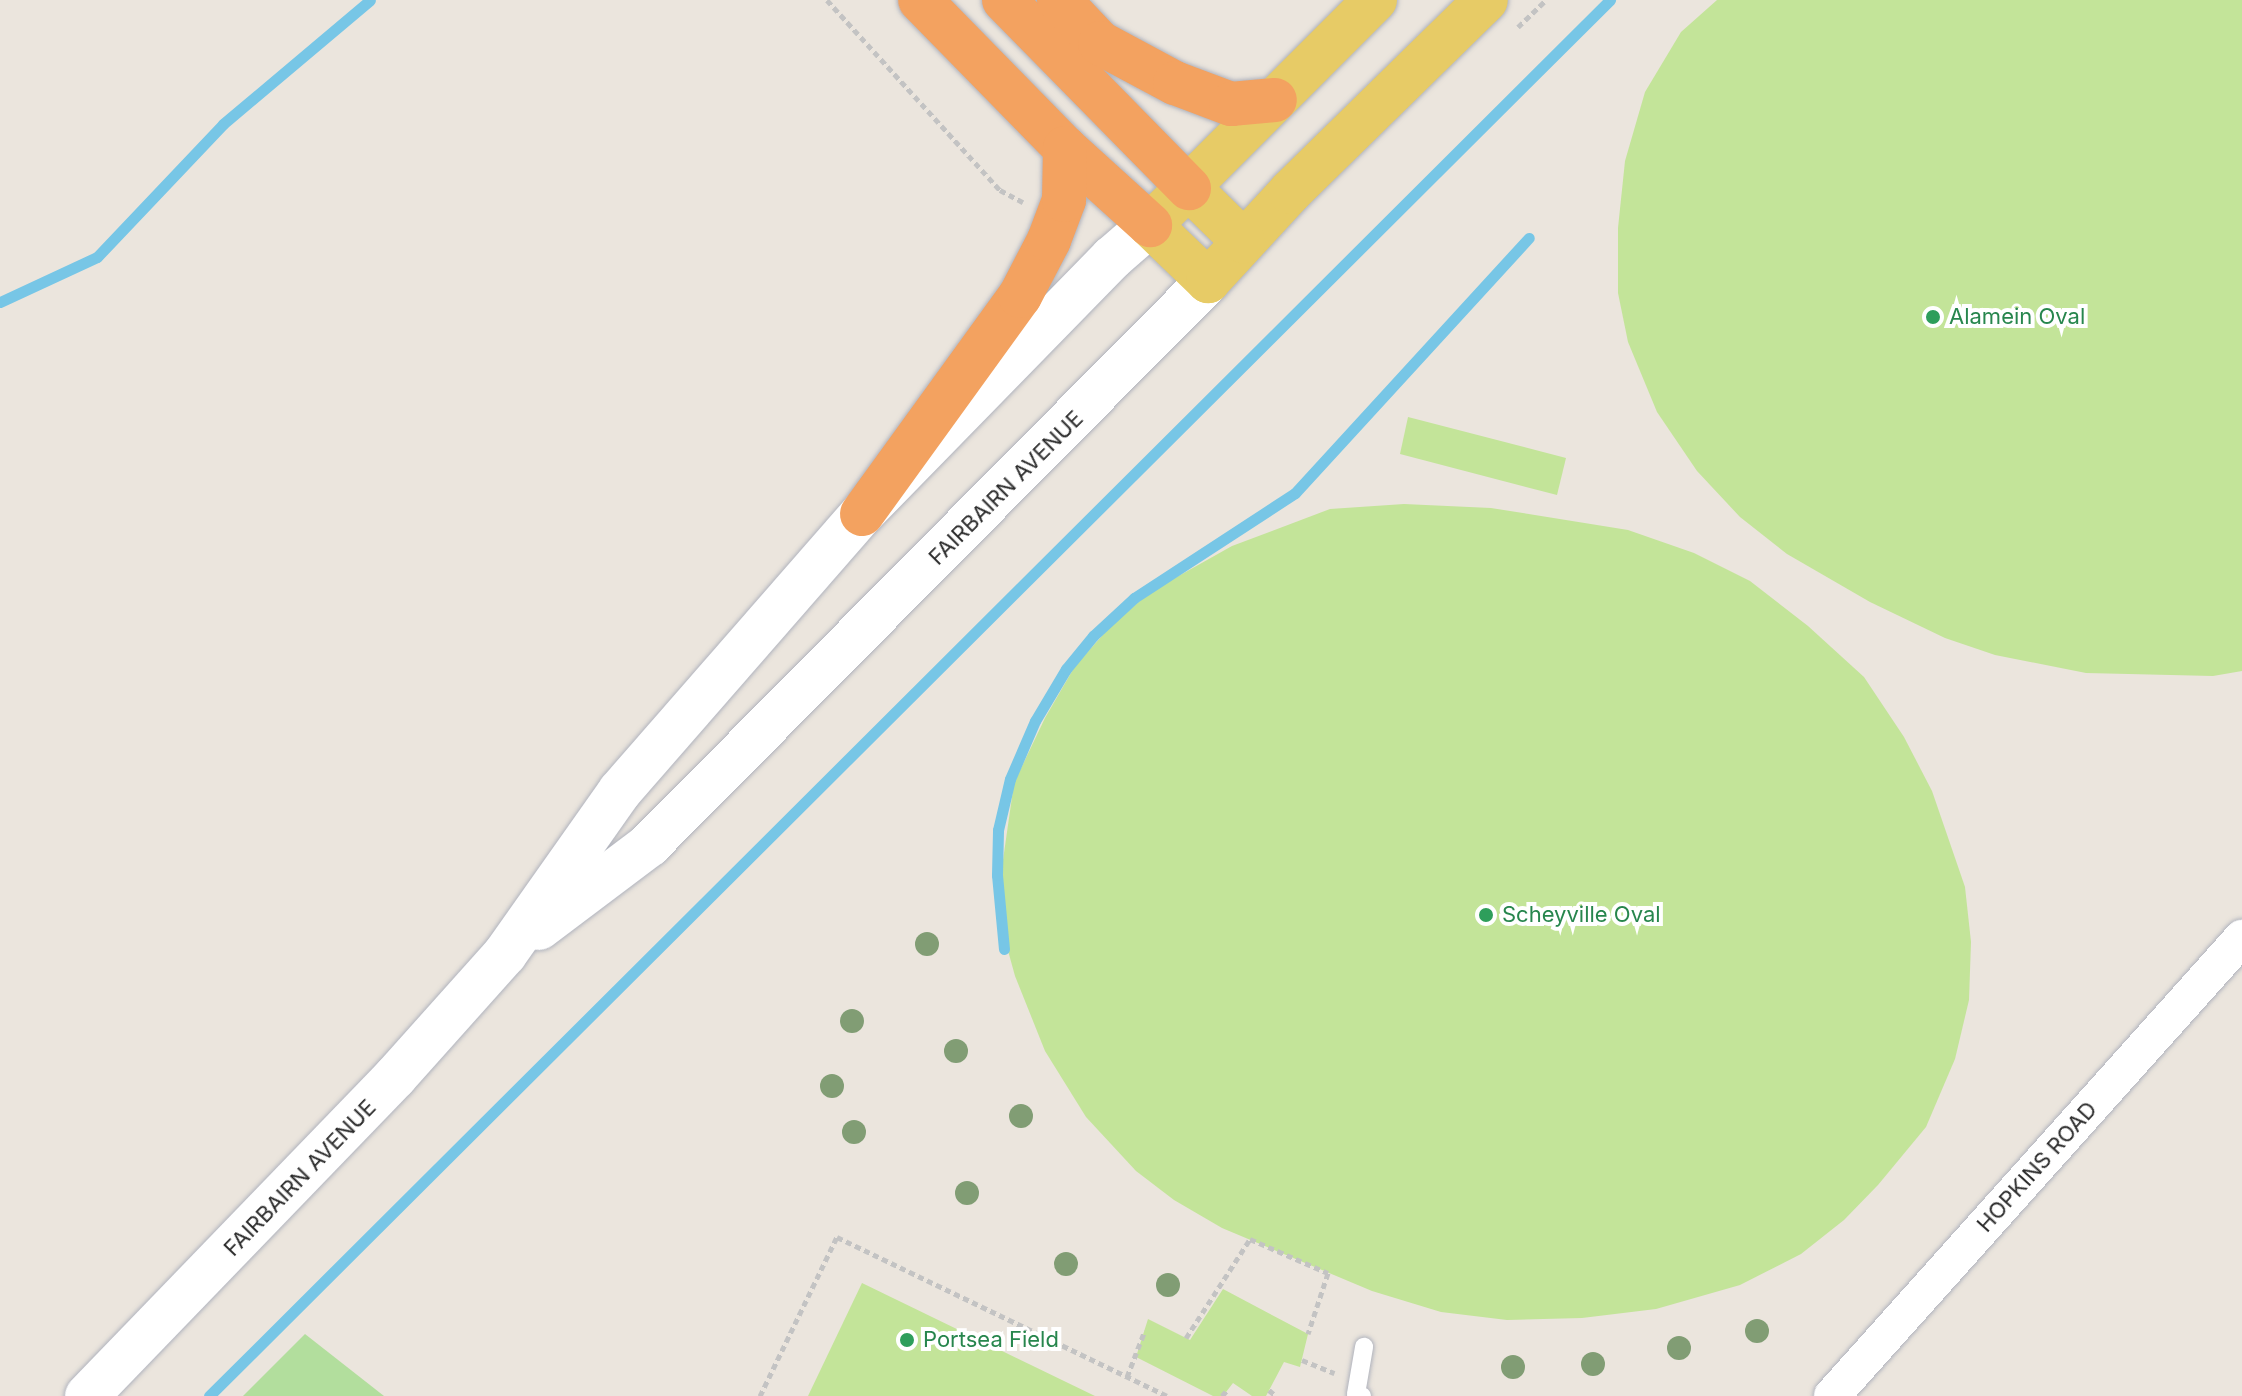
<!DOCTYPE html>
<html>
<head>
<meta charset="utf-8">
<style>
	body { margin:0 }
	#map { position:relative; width:2242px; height:1396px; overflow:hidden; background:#ebe5dd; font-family:Inter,sans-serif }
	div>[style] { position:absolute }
	.green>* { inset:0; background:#b2de9d }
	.pitch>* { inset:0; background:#c3e499 }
	.stream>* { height:11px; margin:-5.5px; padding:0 5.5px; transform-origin:5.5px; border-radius:5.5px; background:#77c6e6 }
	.path>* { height:5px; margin-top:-2.5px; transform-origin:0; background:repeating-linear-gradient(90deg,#c3c3c3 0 6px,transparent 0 10px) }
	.roads { filter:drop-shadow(0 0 2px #b0b3bd) drop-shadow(0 0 2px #b0b3bd) }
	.service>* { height:18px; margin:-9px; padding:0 9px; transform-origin:9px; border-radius:9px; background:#fff }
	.minor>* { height:36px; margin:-18px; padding:0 18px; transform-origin:18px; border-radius:18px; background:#fff }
	.secondary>* { height:44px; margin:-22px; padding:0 22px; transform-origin:22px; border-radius:22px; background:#fff }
	.primary>* { height:44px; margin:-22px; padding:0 22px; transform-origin:22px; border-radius:22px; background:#e7cb66 }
	.motorway>* { height:44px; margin:-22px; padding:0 22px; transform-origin:22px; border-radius:22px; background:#f3a260 }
	.trees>* { width:24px; height:24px; margin:-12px; border-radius:50%; background:#819d74 }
	.dots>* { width:22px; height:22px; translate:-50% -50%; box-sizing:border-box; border:4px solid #fff; border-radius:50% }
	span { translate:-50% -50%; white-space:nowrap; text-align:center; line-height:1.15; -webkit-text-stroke:8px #fff; paint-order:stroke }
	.leisure-label { font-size:22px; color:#27864d }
	.left { translate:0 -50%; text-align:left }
	.street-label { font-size:22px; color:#2a2a2a }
</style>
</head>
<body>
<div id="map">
	<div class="green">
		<div style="clip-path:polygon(305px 1334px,384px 1396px,243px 1396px)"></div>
	</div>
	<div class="pitch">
		<div style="clip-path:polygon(1717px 0,2242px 0,2242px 671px,2213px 676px,2086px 673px,1995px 655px,1945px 638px,1870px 602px,1787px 554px,1740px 517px,1697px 471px,1657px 412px,1628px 342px,1618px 293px,1618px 228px,1625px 161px,1645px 92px,1681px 32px)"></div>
		<div style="clip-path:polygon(1408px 417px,1566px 458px,1557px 495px,1400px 454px)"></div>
		<div style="clip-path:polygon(1404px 504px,1491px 508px,1628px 530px,1694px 553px,1750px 581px,1808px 626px,1864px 677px,1904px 737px,1932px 791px,1965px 887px,1971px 942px,1969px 1000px,1955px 1059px,1926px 1127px,1878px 1185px,1844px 1220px,1801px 1254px,1740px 1285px,1656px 1309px,1582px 1318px,1507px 1320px,1441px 1312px,1372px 1291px,1222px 1228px,1174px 1200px,1136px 1171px,1086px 1117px,1045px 1051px,1015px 976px,1007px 947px,999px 888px,1014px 783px,1045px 718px,1075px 666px,1109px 628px,1150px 592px,1232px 546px,1330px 509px)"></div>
		<div style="clip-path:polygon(862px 1283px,1095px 1396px,808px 1396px)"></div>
		<div style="clip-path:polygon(1223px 1289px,1308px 1334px,1300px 1367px,1284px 1362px,1266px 1396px,1252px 1396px,1233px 1383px,1223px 1396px,1213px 1396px,1136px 1357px,1148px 1319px,1190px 1340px)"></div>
	</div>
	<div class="stream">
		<div style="left:0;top:302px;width:107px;rotate:-24.9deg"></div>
		<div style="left:97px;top:257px;width:183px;rotate:-46.5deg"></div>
		<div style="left:223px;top:124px;width:192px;rotate:-40.1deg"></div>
		<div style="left:1004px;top:949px;width:74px;rotate:-95.4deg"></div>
		<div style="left:997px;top:875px;width:45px;rotate:-88.7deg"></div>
		<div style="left:998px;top:830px;width:52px;rotate:-76.8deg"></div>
		<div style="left:1010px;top:779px;width:63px;rotate:-66.7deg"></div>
		<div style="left:1035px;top:721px;width:61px;rotate:-59.2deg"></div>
		<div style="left:1066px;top:669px;width:43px;rotate:-50.7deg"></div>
		<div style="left:1093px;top:636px;width:56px;rotate:-42.8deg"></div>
		<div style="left:1134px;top:598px;width:192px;rotate:-33.1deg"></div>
		<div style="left:1295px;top:493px;width:346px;rotate:-47.5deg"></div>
		<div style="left:209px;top:1396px;width:1978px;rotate:-44.9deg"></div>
	</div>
	<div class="path">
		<div style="left:827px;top:0;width:257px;rotate:47.7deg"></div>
		<div style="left:1000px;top:190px;width:26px;rotate:28deg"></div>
		<div style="left:1518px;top:27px;width:39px;rotate:-44deg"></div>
		<div style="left:1186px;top:1338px;width:118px;rotate:-57.1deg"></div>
		<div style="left:1250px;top:1239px;width:85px;rotate:23.6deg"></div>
		<div style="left:1328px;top:1273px;width:64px;rotate:108.2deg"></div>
		<div style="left:1302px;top:1360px;width:35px;rotate:22deg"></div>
		<div style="left:1127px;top:1377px;width:50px;rotate:-69deg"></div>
		<div style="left:1269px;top:1390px;width:9px;rotate:41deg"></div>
		<div style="left:760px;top:1396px;width:177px;rotate:-64.2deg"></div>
		<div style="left:837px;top:1237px;width:366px;rotate:25.7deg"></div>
		<div style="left:1222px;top:1396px;width:9px;rotate:-49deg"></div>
	</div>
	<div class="roads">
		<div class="service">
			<div style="left:1362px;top:1396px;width:6px;rotate:-162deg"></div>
			<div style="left:1356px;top:1394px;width:48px;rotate:-80.3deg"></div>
		</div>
		<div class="minor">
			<div style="left:1832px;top:1396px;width:615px;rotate:-48.17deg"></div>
		</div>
		<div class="secondary">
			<div style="left:539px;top:928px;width:138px;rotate:-37deg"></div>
			<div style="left:649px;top:845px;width:794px;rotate:-45.26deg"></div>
			<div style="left:87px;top:1396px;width:443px;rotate:-46deg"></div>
			<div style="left:395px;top:1077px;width:165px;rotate:-48.2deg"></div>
			<div style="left:505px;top:954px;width:199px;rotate:-54.8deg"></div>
			<div style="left:620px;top:791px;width:368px;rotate:-48.9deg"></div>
			<div style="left:862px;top:514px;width:358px;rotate:-45.7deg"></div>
			<div style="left:1112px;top:258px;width:50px;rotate:-41deg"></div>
		</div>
		<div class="primary">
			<div style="left:1375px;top:0;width:318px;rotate:135deg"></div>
			<div style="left:1150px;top:225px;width:81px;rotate:44deg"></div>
			<div style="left:1208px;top:281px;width:121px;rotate:-47.3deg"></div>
			<div style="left:1290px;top:192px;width:274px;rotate:-44.4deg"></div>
			<div style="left:1189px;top:188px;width:76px;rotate:44.5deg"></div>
		</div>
		<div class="motorway">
			<div style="left:920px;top:0;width:207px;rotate:45.6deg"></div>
			<div style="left:1065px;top:148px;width:115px;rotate:42.2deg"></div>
			<div style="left:1004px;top:0;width:264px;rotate:45.5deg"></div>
			<div style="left:1059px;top:0;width:59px;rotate:46.4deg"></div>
			<div style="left:1100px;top:43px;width:85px;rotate:28.1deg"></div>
			<div style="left:1175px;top:83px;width:60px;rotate:20.6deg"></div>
			<div style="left:1231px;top:104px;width:44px;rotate:-5.2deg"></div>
			<div style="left:862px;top:514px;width:269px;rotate:-54.1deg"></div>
			<div style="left:1020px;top:296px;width:63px;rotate:-62.6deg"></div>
			<div style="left:1049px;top:240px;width:43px;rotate:-69.4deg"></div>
			<div style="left:1064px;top:200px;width:52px;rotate:-88.9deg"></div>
		</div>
	</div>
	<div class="trees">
		<div style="left:927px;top:944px"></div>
		<div style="left:852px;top:1021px"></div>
		<div style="left:956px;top:1051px"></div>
		<div style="left:832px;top:1086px"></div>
		<div style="left:1021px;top:1116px"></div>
		<div style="left:854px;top:1132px"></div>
		<div style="left:967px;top:1193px"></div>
		<div style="left:1066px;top:1264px"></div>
		<div style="left:1168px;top:1285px"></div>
		<div style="left:1757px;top:1331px"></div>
		<div style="left:1679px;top:1348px"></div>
		<div style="left:1593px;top:1364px"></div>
		<div style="left:1513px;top:1367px"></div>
	</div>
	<div class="dots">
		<div style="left:1933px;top:317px;background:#2e9e5b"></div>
		<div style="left:1486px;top:915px;background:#2e9e5b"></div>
		<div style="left:907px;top:1340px;background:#2e9e5b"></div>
	</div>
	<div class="leisure-label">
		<span class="left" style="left:1949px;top:317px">Alamein Oval</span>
		<span class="left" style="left:1502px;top:915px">Scheyville Oval</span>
		<span class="left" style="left:923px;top:1340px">Portsea Field</span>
	</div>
	<div class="street-label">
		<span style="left:1006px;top:488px;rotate:-45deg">FAIRBAIRN AVENUE</span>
		<span style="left:2037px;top:1167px;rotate:-48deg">HOPKINS ROAD</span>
		<span style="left:300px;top:1178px;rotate:-46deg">FAIRBAIRN AVENUE</span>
	</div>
</div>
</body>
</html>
